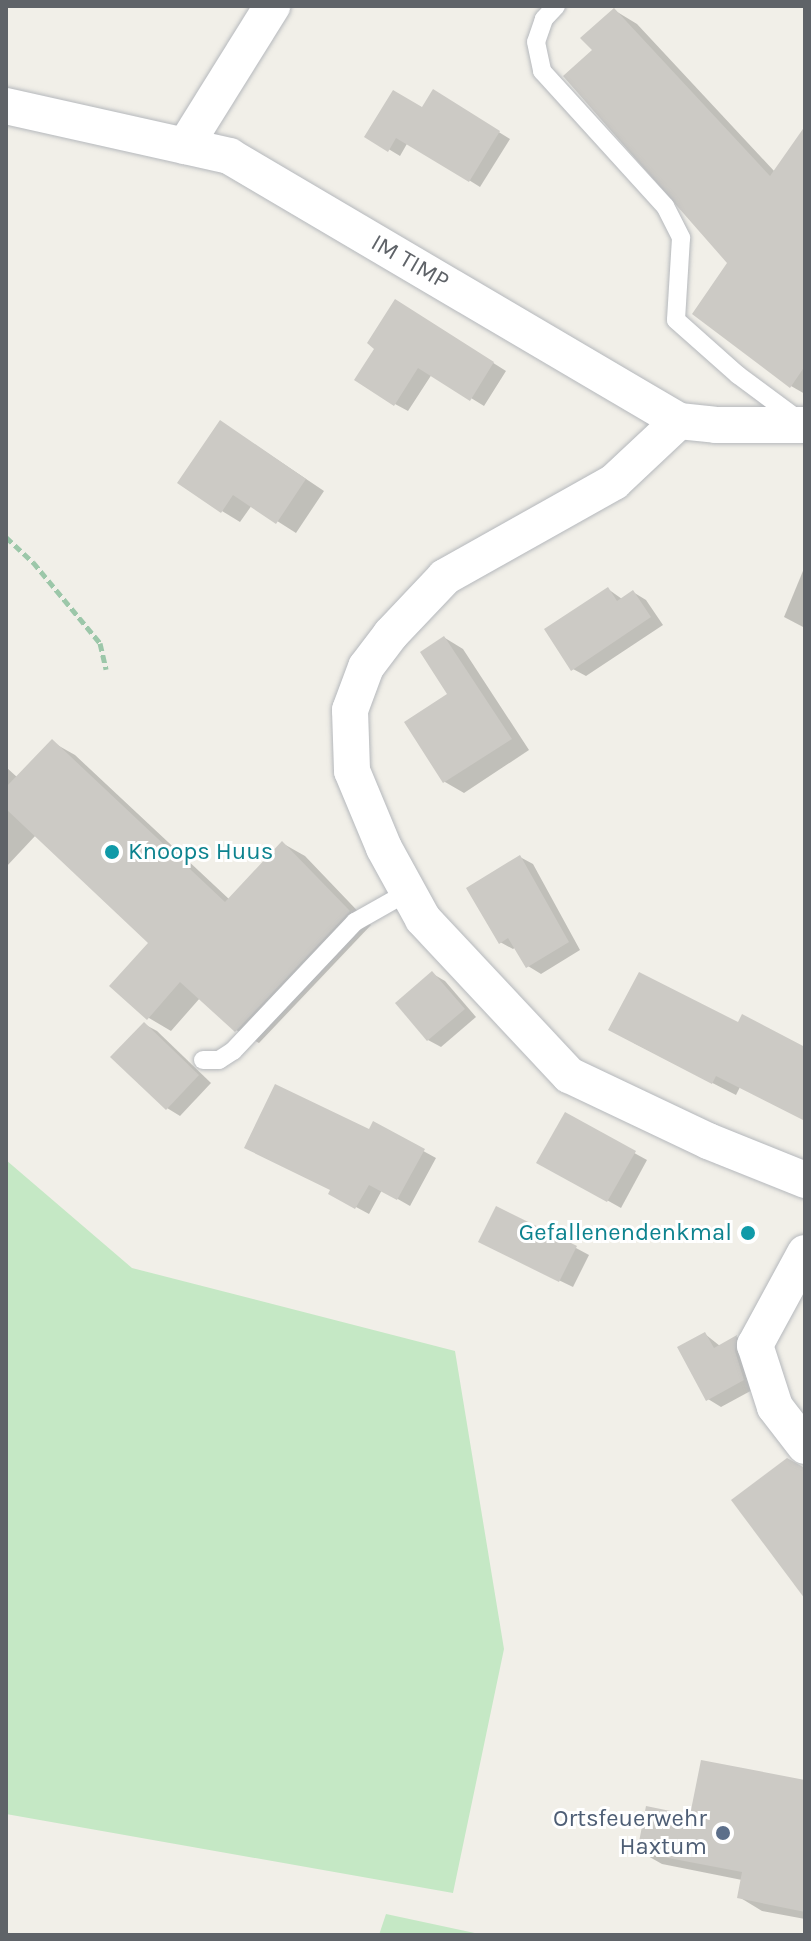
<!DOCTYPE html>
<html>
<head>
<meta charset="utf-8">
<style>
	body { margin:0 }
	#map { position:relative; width:811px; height:1941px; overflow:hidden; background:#f1efe8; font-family:Karla,sans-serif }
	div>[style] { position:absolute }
	.green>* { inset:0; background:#c5e8c5 }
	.shadow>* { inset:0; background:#0003 }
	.building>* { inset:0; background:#cccac5 }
	.path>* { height:5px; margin-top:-2.5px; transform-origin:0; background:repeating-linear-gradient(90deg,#9cc7a9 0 8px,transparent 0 12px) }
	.roads { filter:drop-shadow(0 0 2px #b5b8bc) drop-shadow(0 0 2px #b5b8bc) }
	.service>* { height:18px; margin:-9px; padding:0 9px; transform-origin:9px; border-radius:9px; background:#fff }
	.minor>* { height:36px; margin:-18px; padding:0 18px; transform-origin:18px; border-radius:18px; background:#fff }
	.dots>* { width:22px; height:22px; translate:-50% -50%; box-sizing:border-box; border:4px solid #fff; border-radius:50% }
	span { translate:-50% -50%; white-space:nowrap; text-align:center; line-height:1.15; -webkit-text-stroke:6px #fff; paint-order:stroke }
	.street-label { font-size:24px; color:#5f6368 }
	.culture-label { font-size:24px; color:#0d838f }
	.left { translate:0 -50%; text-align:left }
	.right { translate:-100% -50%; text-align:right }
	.service-label { font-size:24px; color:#4e5e75 }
	.frame { position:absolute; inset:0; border:8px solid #5f6368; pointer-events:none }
</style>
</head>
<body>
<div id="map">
	<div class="green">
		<div style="clip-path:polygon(6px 1160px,132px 1268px,455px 1351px,504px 1649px,453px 1893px,6px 1814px)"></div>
		<div style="clip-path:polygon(386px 1914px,484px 1935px,379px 1935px)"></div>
	</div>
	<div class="shadow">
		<div style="clip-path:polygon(614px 10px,637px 24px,775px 172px,805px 130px,805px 394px,791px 386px,730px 263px,595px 50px)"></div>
		<div style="clip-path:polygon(434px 92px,510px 139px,480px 187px,408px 142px,400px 156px,367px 136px,422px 110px)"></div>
		<div style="clip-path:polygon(408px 309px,506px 371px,484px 406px,432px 374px,408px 411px,395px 404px)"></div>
		<div style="clip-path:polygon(239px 434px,324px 491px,296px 533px,252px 505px,240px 522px,222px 511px)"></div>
		<div style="clip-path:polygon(805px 566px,805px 628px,784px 617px)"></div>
		<div style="clip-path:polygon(608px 589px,622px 599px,633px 592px,646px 600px,663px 625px,586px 676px,573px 669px)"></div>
		<div style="clip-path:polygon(445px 638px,463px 649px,529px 750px,464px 793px,445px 782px,406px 722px,449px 695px)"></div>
		<div style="clip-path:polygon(52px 742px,75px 755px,230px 900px,282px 843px,305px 856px,371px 925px,259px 1043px,236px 1030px,200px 998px,171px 1031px,149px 1018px,112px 986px,151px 943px,36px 835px,6px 867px,6px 767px,18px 778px)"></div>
		<div style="clip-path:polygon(520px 857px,533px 864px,580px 950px,541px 974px,528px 966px,516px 947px,513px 949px,500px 942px)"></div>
		<div style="clip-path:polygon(433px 974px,445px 981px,476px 1017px,441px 1047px,428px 1040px)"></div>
		<div style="clip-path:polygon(144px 1024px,157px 1031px,211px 1083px,180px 1116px,167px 1108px)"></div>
		<div style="clip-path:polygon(738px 1025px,805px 1049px,805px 1120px,740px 1087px,736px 1095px,634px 1043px)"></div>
		<div style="clip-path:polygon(565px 1115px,647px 1160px,621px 1208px,539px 1162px)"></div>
		<div style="clip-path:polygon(374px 1124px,436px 1158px,410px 1206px,382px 1190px,369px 1214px,330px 1193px)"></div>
		<div style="clip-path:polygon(576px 1248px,589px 1255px,573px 1287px,494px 1249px)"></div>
		<div style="clip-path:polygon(705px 1334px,720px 1346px,737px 1337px,749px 1344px,756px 1388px,721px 1407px,708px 1399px)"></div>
		<div style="clip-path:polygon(805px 1782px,805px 1919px,762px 1911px,739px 1897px,742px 1880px,662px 1864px,639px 1851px,692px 1817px)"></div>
	</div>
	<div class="building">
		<div style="clip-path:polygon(614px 8px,770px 176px,805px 126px,805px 366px,790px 388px,692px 314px,727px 263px,563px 76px,592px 50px,580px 38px)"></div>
		<div style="clip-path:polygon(433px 89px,500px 131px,469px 182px,396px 138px,388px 152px,364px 137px,393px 90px,422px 107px)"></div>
		<div style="clip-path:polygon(395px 299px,494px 362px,470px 401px,418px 368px,394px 406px,354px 380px,374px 349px,367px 343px)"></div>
		<div style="clip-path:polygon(220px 420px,306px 479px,276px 524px,233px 495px,221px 513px,177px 483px)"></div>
		<div style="clip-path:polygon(608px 587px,617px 601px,633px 590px,651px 617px,571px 671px,544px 629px)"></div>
		<div style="clip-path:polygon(444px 636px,512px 739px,443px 783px,404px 722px,447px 694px,420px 652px)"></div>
		<div style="clip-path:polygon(52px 739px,225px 902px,282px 841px,350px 911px,235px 1032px,180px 982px,147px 1020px,109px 986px,148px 943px,6px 809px,6px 787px)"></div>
		<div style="clip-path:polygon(520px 855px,569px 942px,526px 968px,508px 938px,499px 944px,466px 888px)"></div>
		<div style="clip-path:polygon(432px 971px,465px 1009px,427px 1041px,395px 1003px)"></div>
		<div style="clip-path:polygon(639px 972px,738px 1022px,742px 1014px,805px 1047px,805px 1121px,716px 1076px,712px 1084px,608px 1030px)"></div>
		<div style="clip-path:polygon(144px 1022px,199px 1075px,166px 1110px,110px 1057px)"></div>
		<div style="clip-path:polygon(275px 1084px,369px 1129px,373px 1121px,425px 1149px,397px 1200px,369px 1185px,355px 1209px,328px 1194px,330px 1190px,244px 1148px)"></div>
		<div style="clip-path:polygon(565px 1112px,636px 1151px,607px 1202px,536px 1163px)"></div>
		<div style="clip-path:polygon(496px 1206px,577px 1246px,559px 1282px,478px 1242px)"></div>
		<div style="clip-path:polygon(705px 1332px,714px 1348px,737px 1335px,735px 1351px,744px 1380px,706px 1401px,677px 1347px)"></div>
		<div style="clip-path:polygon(787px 1458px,805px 1468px,805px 1599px,731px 1500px)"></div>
		<div style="clip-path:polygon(701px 1760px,805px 1780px,805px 1912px,737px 1898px,742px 1872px,637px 1852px,646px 1806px,690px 1815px)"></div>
	</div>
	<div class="path">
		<div style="left:6px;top:537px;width:37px;rotate:43deg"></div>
		<div style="left:33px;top:562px;width:105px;rotate:50.4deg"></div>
		<div style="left:100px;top:643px;width:27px;rotate:77deg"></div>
	</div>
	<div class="roads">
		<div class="service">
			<div style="left:556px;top:6px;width:18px;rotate:133deg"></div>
			<div style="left:544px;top:19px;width:24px;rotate:109deg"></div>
			<div style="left:536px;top:42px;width:30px;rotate:78deg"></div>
			<div style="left:542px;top:71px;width:183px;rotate:47.7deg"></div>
			<div style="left:665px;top:206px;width:36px;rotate:63deg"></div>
			<div style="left:681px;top:238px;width:82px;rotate:93.5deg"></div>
			<div style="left:676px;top:320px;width:83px;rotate:41.6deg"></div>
			<div style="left:738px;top:375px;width:77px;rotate:36.6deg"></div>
			<div style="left:203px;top:1060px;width:16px"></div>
			<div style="left:219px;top:1060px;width:17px;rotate:-33deg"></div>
			<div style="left:233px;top:1051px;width:178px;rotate:-46.6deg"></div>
			<div style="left:355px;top:922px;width:61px;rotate:-29.5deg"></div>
		</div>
		<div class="minor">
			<div style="left:6px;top:106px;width:229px;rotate:12.6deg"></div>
			<div style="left:229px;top:156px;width:522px;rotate:30.49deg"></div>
			<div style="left:679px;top:421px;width:37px;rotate:6deg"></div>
			<div style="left:716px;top:425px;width:89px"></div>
			<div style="left:185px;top:146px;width:165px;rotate:-58.1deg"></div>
			<div style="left:679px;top:421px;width:89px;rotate:136.8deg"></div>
			<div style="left:614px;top:482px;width:194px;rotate:150.7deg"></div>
			<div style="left:445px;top:577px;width:79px;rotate:133.5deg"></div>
			<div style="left:391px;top:634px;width:41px;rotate:127.1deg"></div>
			<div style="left:366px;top:667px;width:46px;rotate:110.4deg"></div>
			<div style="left:350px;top:710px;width:61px;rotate:88.1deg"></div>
			<div style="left:352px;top:771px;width:83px;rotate:67.4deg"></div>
			<div style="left:384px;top:848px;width:81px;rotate:61.2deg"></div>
			<div style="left:423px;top:919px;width:214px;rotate:46.9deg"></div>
			<div style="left:569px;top:1075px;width:154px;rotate:25.4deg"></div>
			<div style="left:708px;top:1141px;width:105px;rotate:21.9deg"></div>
			<div style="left:805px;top:1253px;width:105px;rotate:118.5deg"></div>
			<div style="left:755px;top:1345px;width:65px;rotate:72.1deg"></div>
			<div style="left:775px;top:1407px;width:49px;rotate:52.4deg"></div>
		</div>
	</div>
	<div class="dots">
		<div style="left:112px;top:852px;background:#0f9aa8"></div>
		<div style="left:748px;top:1233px;background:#0f9aa8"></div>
		<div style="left:723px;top:1833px;background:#5c6f8a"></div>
	</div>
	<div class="street-label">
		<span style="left:410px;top:262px;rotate:30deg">IM TIMP</span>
	</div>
	<div class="culture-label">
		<span class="left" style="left:128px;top:852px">Knoops Huus</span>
		<span class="right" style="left:732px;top:1233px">Gefallenendenkmal</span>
	</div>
	<div class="service-label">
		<span class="right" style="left:707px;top:1833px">Ortsfeuerwehr<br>Haxtum</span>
	</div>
	<div class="frame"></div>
</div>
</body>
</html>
